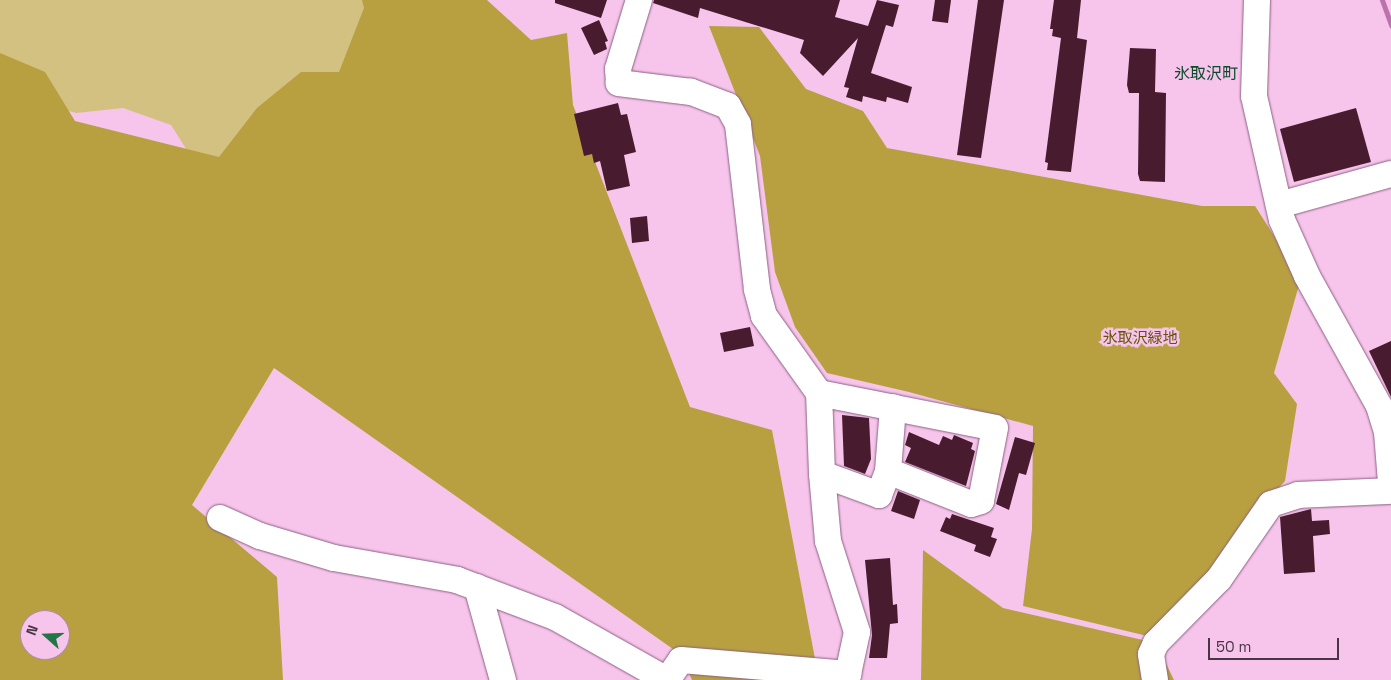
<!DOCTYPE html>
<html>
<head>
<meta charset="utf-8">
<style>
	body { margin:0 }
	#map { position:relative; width:1391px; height:680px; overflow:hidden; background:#f7c5eb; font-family:"Space Grotesk","Noto Sans JP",sans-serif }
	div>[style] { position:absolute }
	.green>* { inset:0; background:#d2c181 }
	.forest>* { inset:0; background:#b8a041 }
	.stream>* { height:5px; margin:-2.5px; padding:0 2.5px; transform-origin:2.5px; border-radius:2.5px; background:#bc73ac }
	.building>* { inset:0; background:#491b2f }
	.roads { filter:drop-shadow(0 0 1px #8d6083) drop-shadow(0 0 1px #8d6083) }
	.minor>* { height:26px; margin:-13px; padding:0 13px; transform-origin:13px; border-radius:13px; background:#fff }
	span { translate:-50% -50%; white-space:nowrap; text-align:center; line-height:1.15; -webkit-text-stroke:5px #f7c5eb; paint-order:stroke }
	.park-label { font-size:15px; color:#635206 }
	.neighbourhood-label { font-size:16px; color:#0e492a }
	.north { position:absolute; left:20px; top:610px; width:50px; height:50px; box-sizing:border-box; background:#f7c5eb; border:1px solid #b18ba8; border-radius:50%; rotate:290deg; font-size:14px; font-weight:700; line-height:20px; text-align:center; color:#493544 }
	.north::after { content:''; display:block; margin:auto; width:18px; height:22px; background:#217547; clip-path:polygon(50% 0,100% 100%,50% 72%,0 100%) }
	.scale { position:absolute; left:1208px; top:638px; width:131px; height:22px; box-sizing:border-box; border:2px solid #493544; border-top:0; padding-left:6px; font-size:15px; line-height:18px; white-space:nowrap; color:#493544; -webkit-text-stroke:4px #f7c5eb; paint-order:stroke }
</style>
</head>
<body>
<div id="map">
	<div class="green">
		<div style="clip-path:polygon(0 0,372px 0,386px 41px,224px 167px,190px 155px,171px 125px,123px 108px,76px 113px,29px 100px,0 58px)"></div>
	</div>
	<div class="forest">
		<div style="clip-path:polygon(evenodd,362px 0,487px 0,531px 40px,567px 33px,573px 105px,690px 407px,772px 430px,819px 680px,692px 680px,680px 654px,274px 368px,192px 505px,277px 577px,283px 680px,0 680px,0 53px,45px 72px,75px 121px,219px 157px,257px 108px,301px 72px,339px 72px,364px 8px,362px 0,30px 620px,60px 620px,60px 650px,30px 650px,30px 620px)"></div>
		<div style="clip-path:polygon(709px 26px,759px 27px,806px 89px,863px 111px,887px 148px,1202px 206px,1255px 206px,1301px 278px,1274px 373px,1297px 404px,1285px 481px,1224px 549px,1168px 641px,1023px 606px,1032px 529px,1033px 426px,909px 392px,827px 373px,795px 327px,775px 272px,760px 156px)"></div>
		<div style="clip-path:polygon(923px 550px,1003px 608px,1156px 643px,1174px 680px,921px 680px)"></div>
	</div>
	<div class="stream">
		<div style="left:1382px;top:0;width:27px;rotate:70deg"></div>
	</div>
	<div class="building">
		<div style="clip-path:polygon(555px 0,607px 0,601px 18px,555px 3px)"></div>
		<div style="clip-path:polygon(654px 0,840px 0,835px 17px,868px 26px,877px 0,899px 5px,893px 27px,886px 25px,871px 73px,912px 87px,908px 103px,887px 97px,886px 102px,863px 96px,862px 102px,846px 97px,849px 88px,844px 87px,858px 38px,823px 76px,800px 53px,804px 40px,700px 8px,698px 18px,653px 3px)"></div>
		<div style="clip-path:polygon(935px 0,951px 0,948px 23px,932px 21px)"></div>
		<div style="clip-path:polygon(978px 0,1004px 0,981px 158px,957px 155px)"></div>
		<div style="clip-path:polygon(1054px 0,1081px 0,1077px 38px,1087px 40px,1071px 172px,1047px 170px,1048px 163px,1045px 162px,1061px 38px,1052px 36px,1053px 29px,1050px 29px)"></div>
		<div style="clip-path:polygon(599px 20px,608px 41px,605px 42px,607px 49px,594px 55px,581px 28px)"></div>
		<div style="clip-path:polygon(1130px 48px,1156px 49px,1155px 92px,1166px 93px,1165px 182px,1140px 181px,1138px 174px,1139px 93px,1129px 93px,1127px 85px)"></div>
		<div style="clip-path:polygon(618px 103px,621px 115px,627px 114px,636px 152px,624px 155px,630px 186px,607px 191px,600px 161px,594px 163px,592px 154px,584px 156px,574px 114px)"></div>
		<div style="clip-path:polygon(1356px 108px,1371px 162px,1294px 182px,1280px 129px)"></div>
		<div style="clip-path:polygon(647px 216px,649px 241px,632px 243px,630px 218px)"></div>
		<div style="clip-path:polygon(750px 327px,754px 346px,724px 352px,720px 333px)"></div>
		<div style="clip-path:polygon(1391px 341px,1391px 397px,1369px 351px)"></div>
		<div style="clip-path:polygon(842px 415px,869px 418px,871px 459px,865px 474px,844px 466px)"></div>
		<div style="clip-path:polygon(909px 432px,939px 445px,943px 436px,952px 440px,954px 435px,973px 443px,971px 449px,975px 451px,966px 486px,905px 462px,911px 448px,905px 445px)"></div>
		<div style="clip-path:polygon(1015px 437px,1035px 443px,1026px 475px,1019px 473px,1009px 510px,996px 504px)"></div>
		<div style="clip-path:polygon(898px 491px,920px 500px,914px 519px,891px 511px)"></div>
		<div style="clip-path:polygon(1311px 509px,1312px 521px,1329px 520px,1330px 534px,1313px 536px,1315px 572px,1284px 574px,1280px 517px)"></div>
		<div style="clip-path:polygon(952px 514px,994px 528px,991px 537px,997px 539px,990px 557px,974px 551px,976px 545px,940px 531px,946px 517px,950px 519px)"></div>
		<div style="clip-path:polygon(890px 558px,893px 605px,897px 604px,898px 623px,890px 624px,887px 658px,869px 658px,872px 635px,865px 560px)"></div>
	</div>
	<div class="roads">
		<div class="minor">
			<div style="left:1257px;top:0;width:96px;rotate:91.8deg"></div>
			<div style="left:1254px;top:96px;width:127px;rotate:77.3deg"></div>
			<div style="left:1282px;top:220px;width:61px;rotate:65.9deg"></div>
			<div style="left:1307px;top:276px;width:149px;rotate:61deg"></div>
			<div style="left:1379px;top:406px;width:27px;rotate:73deg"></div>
			<div style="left:1387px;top:432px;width:51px;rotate:85.5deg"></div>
			<div style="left:1279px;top:205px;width:116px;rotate:-15.5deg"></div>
			<div style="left:819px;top:393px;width:179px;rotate:11.2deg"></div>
			<div style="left:995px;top:428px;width:74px;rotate:100.9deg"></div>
			<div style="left:981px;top:501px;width:10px;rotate:163deg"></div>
			<div style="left:971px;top:504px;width:89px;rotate:-158.3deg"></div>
			<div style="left:822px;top:474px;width:61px;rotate:20.2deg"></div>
			<div style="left:879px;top:495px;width:26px;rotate:-69deg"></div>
			<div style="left:888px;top:471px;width:64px;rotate:-85.5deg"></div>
			<div style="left:220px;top:518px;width:44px;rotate:24.2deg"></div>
			<div style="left:260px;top:536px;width:77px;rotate:16.6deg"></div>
			<div style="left:334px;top:558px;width:125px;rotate:10.1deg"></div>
			<div style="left:457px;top:580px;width:105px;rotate:20.7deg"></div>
			<div style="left:555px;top:617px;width:129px;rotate:29.4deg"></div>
			<div style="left:667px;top:680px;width:24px;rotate:-55deg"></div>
			<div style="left:681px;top:660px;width:168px;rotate:4.8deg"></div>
			<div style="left:848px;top:674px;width:43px;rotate:-77.9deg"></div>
			<div style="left:857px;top:632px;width:96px;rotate:-107.7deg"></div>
			<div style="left:828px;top:541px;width:67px;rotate:-95.1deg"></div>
			<div style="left:822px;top:474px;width:81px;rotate:-92.1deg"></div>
			<div style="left:819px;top:393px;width:95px;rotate:-125.5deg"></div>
			<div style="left:764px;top:316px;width:28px;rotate:-105deg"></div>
			<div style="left:757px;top:289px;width:166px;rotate:-96.6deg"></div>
			<div style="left:738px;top:124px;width:21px;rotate:-119deg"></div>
			<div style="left:728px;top:106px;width:40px;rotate:-159deg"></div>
			<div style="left:691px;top:92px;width:73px;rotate:-172.9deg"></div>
			<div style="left:619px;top:83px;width:14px;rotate:-94deg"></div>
			<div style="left:618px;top:69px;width:72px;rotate:-73.1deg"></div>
			<div style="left:477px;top:587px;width:97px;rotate:74.4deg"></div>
			<div style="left:1155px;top:680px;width:26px;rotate:-99deg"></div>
			<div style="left:1151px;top:654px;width:12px;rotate:-66deg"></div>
			<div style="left:1156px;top:643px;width:90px;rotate:-45.5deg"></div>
			<div style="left:1219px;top:579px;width:91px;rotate:-55.3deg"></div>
			<div style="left:1271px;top:504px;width:28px;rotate:-18deg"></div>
			<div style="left:1298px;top:495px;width:93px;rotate:-2.5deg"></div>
		</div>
	</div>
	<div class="park-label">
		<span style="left:1140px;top:338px">氷取沢緑地</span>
	</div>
	<div class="neighbourhood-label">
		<span style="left:1206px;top:74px">氷取沢町</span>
	</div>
	<div class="north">N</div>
	<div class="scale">50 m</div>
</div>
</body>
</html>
